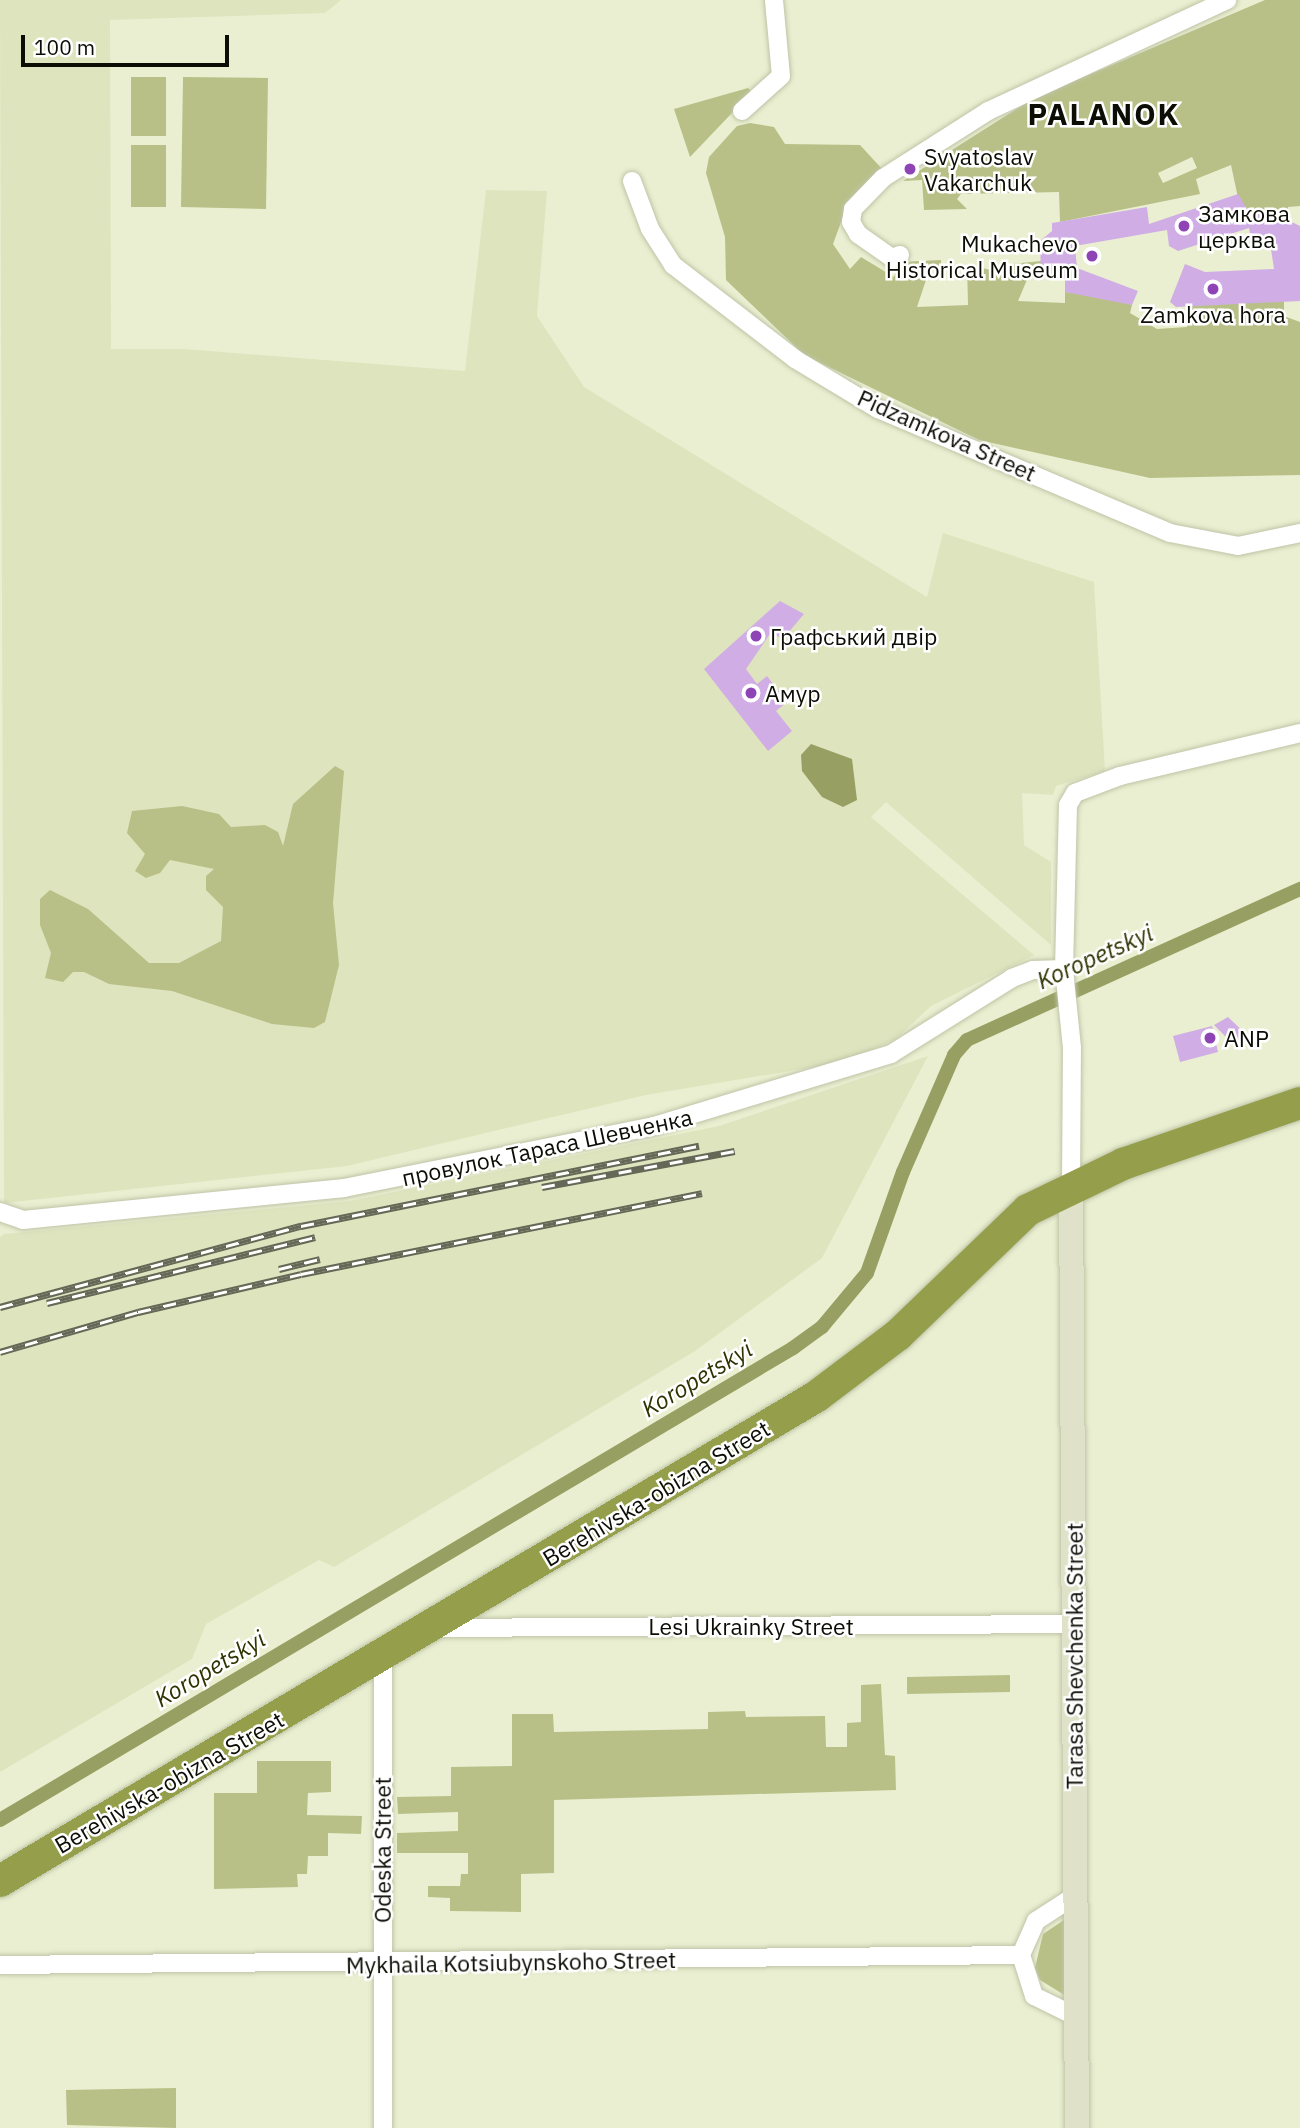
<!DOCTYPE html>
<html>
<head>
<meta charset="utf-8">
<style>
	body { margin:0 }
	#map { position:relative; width:1300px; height:2128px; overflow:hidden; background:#eaefd1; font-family:"IBM Plex Sans",sans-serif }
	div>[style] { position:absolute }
	.built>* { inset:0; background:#dee4be }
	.green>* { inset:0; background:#b8c087 }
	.water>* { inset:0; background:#97a062 }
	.canal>* { height:14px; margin:-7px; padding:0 7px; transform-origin:7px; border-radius:7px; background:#97a062 }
	.building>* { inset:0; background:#d0aee5 }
	.roads { filter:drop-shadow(0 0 2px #bfc4a7) drop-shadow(0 0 2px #bfc4a7) }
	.street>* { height:18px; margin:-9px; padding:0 9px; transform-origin:9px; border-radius:9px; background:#fff }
	.secondary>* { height:24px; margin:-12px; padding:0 12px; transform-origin:12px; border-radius:12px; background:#dfe2c9 }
	.highway>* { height:32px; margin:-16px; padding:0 16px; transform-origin:16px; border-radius:16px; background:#959f4b }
	.rail>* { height:7px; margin-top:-3.5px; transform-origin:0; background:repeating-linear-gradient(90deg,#fff 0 13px,#656757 0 26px); box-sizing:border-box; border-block:2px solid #656757 }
	.dots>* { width:19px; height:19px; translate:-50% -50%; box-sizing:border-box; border:4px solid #fff; border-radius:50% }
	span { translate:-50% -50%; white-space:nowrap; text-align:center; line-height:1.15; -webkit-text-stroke:5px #fff; paint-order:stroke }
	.poi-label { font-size:23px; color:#0c0d05 }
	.left { translate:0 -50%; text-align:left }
	.right { translate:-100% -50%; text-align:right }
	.street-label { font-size:23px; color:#0c0d05 }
	.water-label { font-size:24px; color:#2e3301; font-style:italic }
	.district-label { font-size:30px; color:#0c0d05; font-weight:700; letter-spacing:2px }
	.scale { position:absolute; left:21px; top:35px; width:208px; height:32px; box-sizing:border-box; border:4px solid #0c0d05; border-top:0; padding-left:9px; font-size:21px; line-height:24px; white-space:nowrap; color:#0c0d05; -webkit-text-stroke:5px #fff; paint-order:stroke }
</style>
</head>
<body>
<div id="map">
	<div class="built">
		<div style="clip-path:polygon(0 0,341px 0,325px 13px,110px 20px,111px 349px,184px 349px,465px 371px,486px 190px,547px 191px,537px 316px,584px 387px,927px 597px,943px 533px,1094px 582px,1105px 771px,1056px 786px,1053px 795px,1022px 793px,1024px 845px,1051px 862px,1051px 945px,886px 802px,871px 817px,1034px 955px,931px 1006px,896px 1039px,844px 1062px,646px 1095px,347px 1166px,4px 1203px)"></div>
		<div style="clip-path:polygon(928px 1056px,822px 1258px,695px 1351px,334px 1567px,319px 1560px,206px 1624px,192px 1659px,0 1772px,0 1237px,4px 1234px,350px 1201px,719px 1126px)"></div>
	</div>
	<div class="green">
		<div style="clip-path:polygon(evenodd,1265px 0,1300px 0,1300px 206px,1288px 207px,1287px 217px,1269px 211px,1249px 216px,1240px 207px,1231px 165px,1196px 179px,1200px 194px,1060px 222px,1059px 192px,961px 194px,957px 199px,967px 209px,924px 210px,922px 180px,903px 181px,1032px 99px,1265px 0,1192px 157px,1197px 168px,1163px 183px,1158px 173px,1192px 157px)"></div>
		<div style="clip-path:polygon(131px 77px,166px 77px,166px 136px,131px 136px)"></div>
		<div style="clip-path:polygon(183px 77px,268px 78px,266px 209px,181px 207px)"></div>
		<div style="clip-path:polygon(748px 88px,752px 92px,690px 157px,674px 109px)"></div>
		<div style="clip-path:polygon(750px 123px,774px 127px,785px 144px,860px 145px,883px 170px,847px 206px,833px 244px,850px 269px,861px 257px,894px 277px,899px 262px,941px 260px,941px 267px,930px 268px,917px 307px,968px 305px,967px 264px,1002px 273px,1010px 264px,1041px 261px,1041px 266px,1032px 268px,1018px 301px,1065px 303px,1065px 292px,1101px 296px,1132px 305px,1130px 313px,1157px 329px,1187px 327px,1188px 304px,1284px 301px,1284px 316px,1300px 322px,1300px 475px,1150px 478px,979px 440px,804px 355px,726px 280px,725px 237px,706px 173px,709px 157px,737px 126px)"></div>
		<div style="clip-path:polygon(131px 145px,166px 145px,166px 207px,131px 207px)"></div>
		<div style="clip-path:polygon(335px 766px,344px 771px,333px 903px,339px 965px,325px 1022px,314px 1028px,272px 1024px,172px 991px,109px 984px,84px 972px,73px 972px,63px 982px,45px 978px,51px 953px,40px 925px,40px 899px,50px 890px,88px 909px,149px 963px,179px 963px,221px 941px,223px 907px,206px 890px,206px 876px,214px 869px,170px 860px,160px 873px,146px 878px,135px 871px,145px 854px,127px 833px,132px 811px,182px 806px,219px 814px,231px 827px,265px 825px,278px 832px,283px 846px,293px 804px)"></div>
		<div style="clip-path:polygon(1010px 1675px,1010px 1692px,907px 1694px,907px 1677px)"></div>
		<div style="clip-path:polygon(881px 1684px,885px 1755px,895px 1756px,896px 1790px,554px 1800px,554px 1873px,521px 1874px,521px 1912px,450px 1911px,450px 1898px,428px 1897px,428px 1886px,460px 1886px,461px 1874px,468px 1874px,468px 1853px,397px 1853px,397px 1833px,458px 1831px,458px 1812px,398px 1814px,397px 1797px,451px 1796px,451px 1767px,512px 1766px,512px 1714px,553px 1714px,554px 1732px,708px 1729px,708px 1712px,745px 1711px,746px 1717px,825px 1716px,826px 1747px,847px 1747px,847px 1723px,861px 1722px,861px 1685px)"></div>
		<div style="clip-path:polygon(257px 1761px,331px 1761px,331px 1792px,308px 1793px,307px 1815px,362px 1816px,361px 1834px,328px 1833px,328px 1856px,308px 1856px,307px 1874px,297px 1874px,298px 1887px,214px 1889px,214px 1793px,257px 1793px)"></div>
		<div style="clip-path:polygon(1064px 1920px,1066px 1996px,1040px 1980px,1035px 1968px,1043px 1934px)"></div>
		<div style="clip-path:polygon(176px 2088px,176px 2128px,67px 2125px,66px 2090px)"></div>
	</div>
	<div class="water">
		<div style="clip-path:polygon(811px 744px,852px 759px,857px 800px,843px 807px,822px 797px,802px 771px,801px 755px)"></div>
	</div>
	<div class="canal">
		<div style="left:0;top:1820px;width:923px;rotate:-30.76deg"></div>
		<div style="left:793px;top:1348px;width:36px;rotate:-36deg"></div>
		<div style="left:822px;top:1327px;width:70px;rotate:-50.2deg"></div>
		<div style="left:867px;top:1273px;width:107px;rotate:-70.4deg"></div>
		<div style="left:903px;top:1172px;width:128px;rotate:-66.4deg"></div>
		<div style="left:954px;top:1055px;width:20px;rotate:-49deg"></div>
		<div style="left:967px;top:1040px;width:366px;rotate:-24.4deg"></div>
	</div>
	<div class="building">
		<div style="clip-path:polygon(1238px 194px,1251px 216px,1269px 211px,1300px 226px,1300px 301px,1176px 307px,1170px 302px,1185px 264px,1205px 272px,1274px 269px,1269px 236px,1251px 240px,1249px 228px,1178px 251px,1169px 246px,1167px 230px,1075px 246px,1077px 268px,1138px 291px,1132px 305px,1065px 292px,1065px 279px,1041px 277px,1040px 241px,1052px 231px,1052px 223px,1147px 207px,1149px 224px)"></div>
		<div style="clip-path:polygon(780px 601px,804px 614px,782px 640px,772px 631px,746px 669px,757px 684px,767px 676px,787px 702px,776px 711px,792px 731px,768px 751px,704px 669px)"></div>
		<div style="clip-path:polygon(1228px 1017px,1248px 1036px,1236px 1047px,1214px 1025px)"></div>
		<div style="clip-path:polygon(1212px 1026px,1218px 1052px,1180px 1062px,1173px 1036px)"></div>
	</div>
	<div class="roads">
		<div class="street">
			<div style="left:742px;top:111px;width:52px;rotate:-41.9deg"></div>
			<div style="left:781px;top:76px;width:76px;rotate:-95.3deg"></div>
			<div style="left:632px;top:181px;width:51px;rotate:69.4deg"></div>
			<div style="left:650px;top:229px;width:43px;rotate:57.4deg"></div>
			<div style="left:673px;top:265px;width:154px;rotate:37.6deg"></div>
			<div style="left:795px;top:359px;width:97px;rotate:31.1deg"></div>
			<div style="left:878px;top:409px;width:317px;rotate:23deg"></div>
			<div style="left:1170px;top:533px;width:69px;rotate:10.8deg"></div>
			<div style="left:1238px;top:546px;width:63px;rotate:-11.8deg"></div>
			<div style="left:900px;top:255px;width:9px;rotate:159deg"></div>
			<div style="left:892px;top:258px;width:42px;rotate:-144.8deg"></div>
			<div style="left:858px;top:234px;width:14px;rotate:-120deg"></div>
			<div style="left:851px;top:222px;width:13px;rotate:-81deg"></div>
			<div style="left:853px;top:209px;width:43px;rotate:-45.9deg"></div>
			<div style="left:883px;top:178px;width:125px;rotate:-32.5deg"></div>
			<div style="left:988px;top:111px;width:264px;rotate:-24.9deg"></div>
			<div style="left:1071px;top:1185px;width:137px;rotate:-89.6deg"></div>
			<div style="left:1072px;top:1048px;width:79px;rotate:-95.8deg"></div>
			<div style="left:1064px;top:969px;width:164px;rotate:-88.6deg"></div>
			<div style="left:1068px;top:805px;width:14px;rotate:-60deg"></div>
			<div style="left:1075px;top:793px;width:48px;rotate:-20.7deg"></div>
			<div style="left:1120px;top:776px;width:185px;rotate:-13.4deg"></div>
			<div style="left:0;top:1212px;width:24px;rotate:19deg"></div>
			<div style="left:23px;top:1220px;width:323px;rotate:-5.7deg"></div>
			<div style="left:344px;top:1188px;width:316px;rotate:-11.3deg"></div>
			<div style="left:654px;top:1126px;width:248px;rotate:-16.9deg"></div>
			<div style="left:891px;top:1054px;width:143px;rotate:-32.1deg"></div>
			<div style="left:1012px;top:978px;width:22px;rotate:-21deg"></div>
			<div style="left:1033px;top:970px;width:31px;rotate:-2deg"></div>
			<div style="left:434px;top:1628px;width:640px;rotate:-0.36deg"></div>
			<div style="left:383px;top:1656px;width:472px;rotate:90deg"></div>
			<div style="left:1076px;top:1895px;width:48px;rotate:147deg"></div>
			<div style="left:1036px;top:1921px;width:37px;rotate:114deg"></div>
			<div style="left:1021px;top:1955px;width:43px;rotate:72.4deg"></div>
			<div style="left:1034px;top:1996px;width:48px;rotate:26deg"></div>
			<div style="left:0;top:1965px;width:1021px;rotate:-0.56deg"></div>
		</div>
		<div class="secondary">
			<div style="left:1071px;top:1185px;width:943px;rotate:89.64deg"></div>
		</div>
		<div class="highway">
			<div style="left:0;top:1881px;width:950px;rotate:-30.69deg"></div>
			<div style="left:817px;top:1396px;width:101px;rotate:-37deg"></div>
			<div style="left:898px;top:1335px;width:180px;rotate:-43.9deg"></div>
			<div style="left:1028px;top:1210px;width:106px;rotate:-25.8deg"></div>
			<div style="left:1123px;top:1164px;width:187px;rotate:-19deg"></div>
		</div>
	</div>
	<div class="rail">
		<div style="left:542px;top:1187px;width:196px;rotate:-10.6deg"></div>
		<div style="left:279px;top:1269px;width:42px;rotate:-13.7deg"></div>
		<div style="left:47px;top:1303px;width:276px;rotate:-13.8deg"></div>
		<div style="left:0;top:1307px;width:312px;rotate:-15.1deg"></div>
		<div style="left:301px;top:1226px;width:406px;rotate:-11.4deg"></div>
		<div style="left:0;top:1352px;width:144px;rotate:-16.2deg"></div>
		<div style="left:138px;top:1312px;width:167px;rotate:-13.1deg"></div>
		<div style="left:301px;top:1274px;width:409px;rotate:-11.4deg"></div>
	</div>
	<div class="dots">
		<div style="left:910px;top:169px;background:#8f44b6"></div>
		<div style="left:1184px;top:226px;background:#8f44b6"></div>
		<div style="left:1092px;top:256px;background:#8f44b6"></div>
		<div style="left:1213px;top:289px;background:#8f44b6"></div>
		<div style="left:756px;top:636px;background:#8f44b6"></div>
		<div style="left:751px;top:693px;background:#8f44b6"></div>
		<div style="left:1210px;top:1038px;background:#8f44b6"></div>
	</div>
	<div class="poi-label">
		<span class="left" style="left:924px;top:169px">Svyatoslav<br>Vakarchuk</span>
		<span class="left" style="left:1198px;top:226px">Замкова<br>церква</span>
		<span class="right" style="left:1078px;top:256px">Mukachevo<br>Historical Museum</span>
		<span style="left:1213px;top:314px">Zamkova hora</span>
		<span class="left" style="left:770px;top:636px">Графський двір</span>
		<span class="left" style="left:765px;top:693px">Амур</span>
		<span class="left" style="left:1224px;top:1038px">ANP</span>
	</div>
	<div class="street-label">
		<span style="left:947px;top:435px;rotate:24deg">Pidzamkova Street</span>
		<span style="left:547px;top:1147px;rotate:-12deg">провулок Тараса Шевченка</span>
		<span style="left:656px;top:1493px;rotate:-31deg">Berehivska-obizna Street</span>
		<span style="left:751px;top:1626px">Lesi Ukrainky Street</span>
		<span style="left:1074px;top:1656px;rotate:-90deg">Tarasa Shevchenka Street</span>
		<span style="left:169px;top:1782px;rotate:-30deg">Berehivska-obizna Street</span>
		<span style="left:382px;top:1850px;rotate:-90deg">Odeska Street</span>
		<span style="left:511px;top:1962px;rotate:-1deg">Mykhaila Kotsiubynskoho Street</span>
	</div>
	<div class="water-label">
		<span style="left:1095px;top:957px;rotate:-24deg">Koropetskyi</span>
		<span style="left:697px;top:1379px;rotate:-31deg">Koropetskyi</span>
		<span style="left:210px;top:1669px;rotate:-31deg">Koropetskyi</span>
	</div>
	<div class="district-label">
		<span style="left:1104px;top:114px">PALANOK</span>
	</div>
	<div class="scale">100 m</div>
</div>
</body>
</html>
